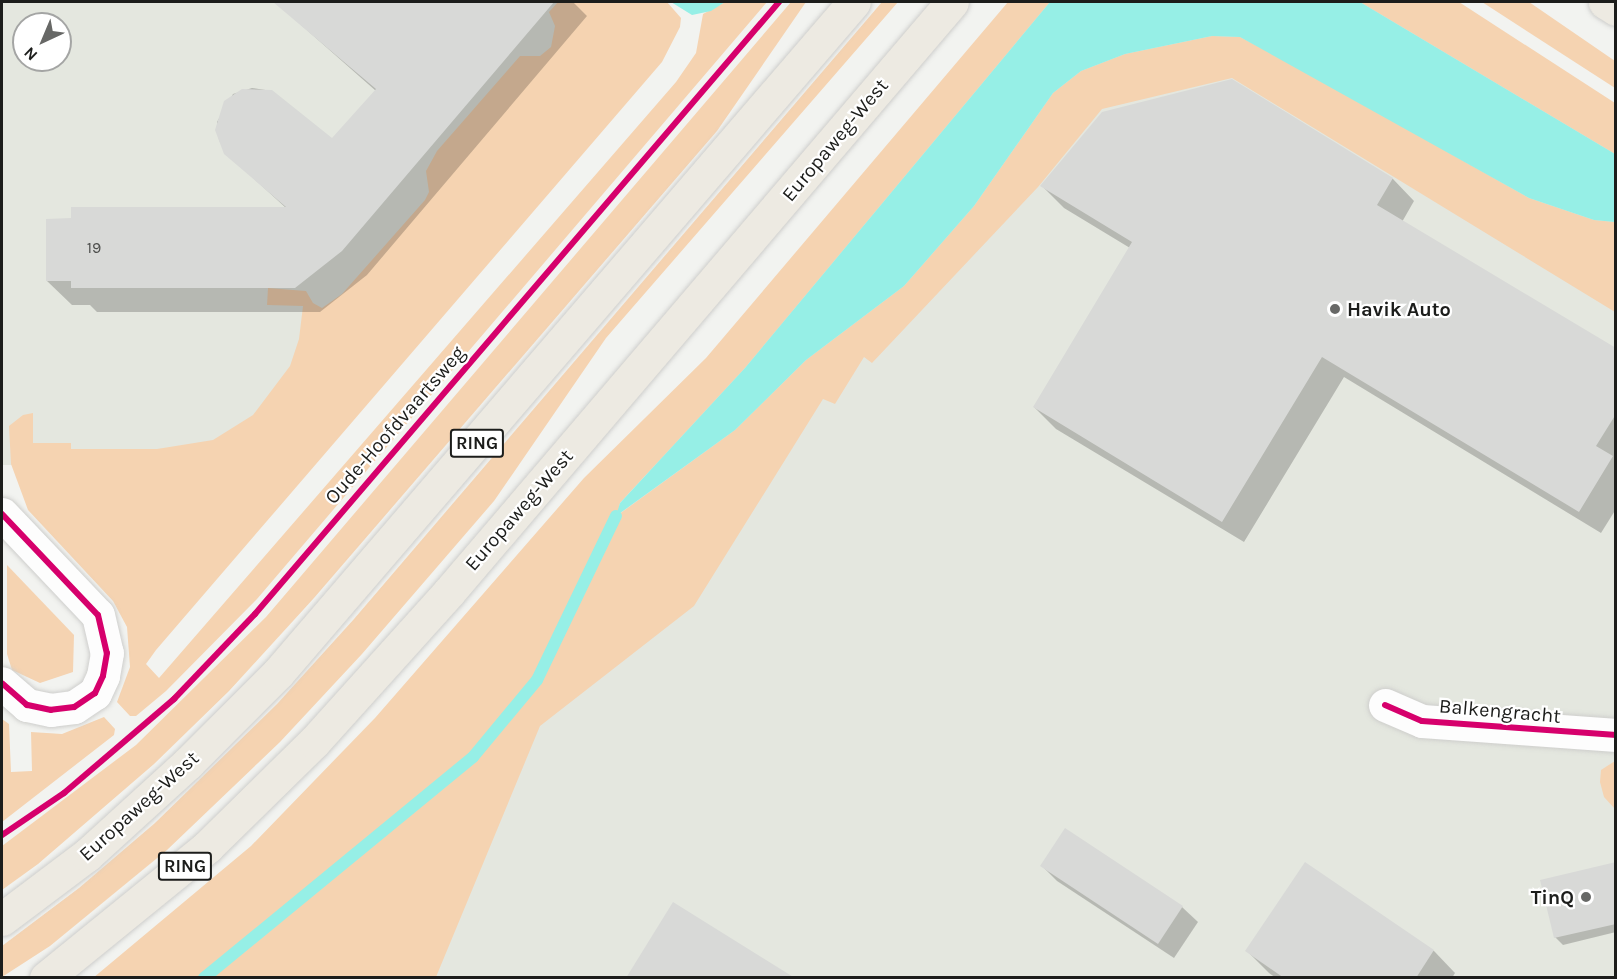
<!DOCTYPE html>
<html>
<head>
<meta charset="utf-8">
<style>
	body { margin:0 }
	#map { position:relative; width:1617px; height:979px; overflow:hidden; background:#f2f3f0; font-family:Karla,sans-serif }
	div>[style] { position:absolute }
	.built>* { inset:0; background:#e4e7df }
	.green>* { inset:0; background:#f5d3b1 }
	.water>* { inset:0; background:#96efe6 }
	.shadow>* { inset:0; background:#0003 }
	.stream>* { height:12px; margin:-6px; padding:0 6px; transform-origin:6px; border-radius:6px; background:#96efe6 }
	.building>* { inset:0; background:#d8d9d7 }
	.roads { filter:drop-shadow(0 0 2px #cececc) drop-shadow(0 0 2px #cececc) }
	.minor>* { height:33px; margin:-16.5px; padding:0 16.5px; transform-origin:16.5px; border-radius:16.5px; background:#fdfdfd }
	.primary>* { height:33px; margin:-16.5px; padding:0 16.5px; transform-origin:16.5px; border-radius:16.5px; background:#edeae2 }
	.cycleway>* { height:6px; margin:-3px; padding:0 3px; transform-origin:3px; border-radius:3px; background:#d6006c }
	.dots>* { width:16px; height:16px; translate:-50% -50%; box-sizing:border-box; border:3px solid #fff; border-radius:50% }
	span { translate:-50% -50%; white-space:nowrap; text-align:center; line-height:1.15; -webkit-text-stroke:4.5px #fff; paint-order:stroke }
	.number-label { font-size:16px; color:#4d4e4c }
	.number-label span { -webkit-text-stroke-width:0 }
	.shield-label span { padding:2px 4px; background:#fff; border:2px solid; border-radius:4px; -webkit-text-stroke-width:0 }
	.shield-label { font-size:18px; color:#1c1d1b; font-weight:700 }
	.street-label { font-size:20px; color:#1c1d1b }
	.poi-label { font-size:20px; color:#1c1d1b; font-weight:700 }
	.left { translate:0 -50%; text-align:left }
	.right { translate:-100% -50%; text-align:right }
	.frame { position:absolute; inset:0; border:3px solid #1c1d1b; pointer-events:none }
	.north { position:absolute; left:12px; top:12px; width:60px; height:60px; box-sizing:border-box; background:#fff; border:2px solid #a4a5a4; border-radius:50%; rotate:224deg; font-size:16px; font-weight:700; line-height:24px; text-align:center; color:#1c1d1b }
	.north::after { content:''; display:block; margin:auto; width:21px; height:27px; background:#676866; clip-path:polygon(50% 0,100% 100%,50% 72%,0 100%) }
</style>
</head>
<body>
<div id="map">
	<div class="built">
		<div style="clip-path:polygon(evenodd,2px 2px,625px 2px,268px 421px,216px 456px,69px 465px,2px 465px,2px 2px,24px 24px,60px 24px,60px 60px,24px 60px,24px 24px)"></div>
		<div style="clip-path:polygon(1033px 2px,1429px 2px,1615px 137px,1615px 977px,404px 978px,502px 652px)"></div>
	</div>
	<div class="green">
		<div style="clip-path:polygon(558px 2px,667px 2px,681px 18px,680px 27px,662px 62px,156px 650px,146px 664px,159px 678px,676px 82px,696px 53px,703px 14px,725px 2px,767px 2px,257px 599px,166px 691px,136px 716px,130px 716px,117px 702px,130px 667px,127px 627px,113px 601px,28px 510px,11px 464px,9px 426px,23px 415px,33px 413px,33px 443px,71px 443px,71px 449px,157px 449px,213px 440px,253px 415px,290px 366px,299px 339px,303px 306px,267px 305px,268px 288px,306px 291px,313px 303px,322px 308px,342px 294px,425px 200px,429px 192px,426px 171px,437px 151px,520px 56px,540px 56px,551px 47px,555px 26px,549px 12px)"></div>
		<div style="clip-path:polygon(791px 2px,806px 2px,717px 131px,314px 598px,229px 691px,154px 764px,38px 864px,2px 890px,2px 846px,136px 745px,266px 617px)"></div>
		<div style="clip-path:polygon(882px 2px,898px 2px,606px 338px,494px 501px,362px 654px,280px 742px,167px 850px,50px 946px,2px 977px,2px 946px,79px 888px,155px 823px,277px 704px,354px 619px)"></div>
		<div style="clip-path:polygon(1008px 2px,1050px 2px,745px 368px,620px 503px,618px 515px,735px 430px,806px 360px,904px 286px,974px 206px,1053px 93px,1081px 71px,1125px 54px,1212px 36px,1240px 37px,1288px 62px,1529px 198px,1594px 220px,1615px 222px,1615px 312px,1232px 78px,1102px 109px,1038px 187px,872px 363px,864px 357px,835px 404px,823px 399px,694px 606px,540px 726px,436px 977px,93px 978px,251px 846px,375px 718px,584px 478px,706px 358px)"></div>
		<div style="clip-path:polygon(1360px 2px,1459px 2px,1615px 103px,1615px 154px)"></div>
		<div style="clip-path:polygon(1482px 2px,1529px 2px,1615px 61px,1615px 88px)"></div>
		<div style="clip-path:polygon(7px 565px,74px 635px,73px 672px,40px 683px,12px 670px,7px 654px)"></div>
		<div style="clip-path:polygon(104px 717px,115px 729px,114px 735px,2px 822px,2px 719px,9px 724px,11px 772px,32px 771px,31px 732px,62px 734px)"></div>
		<div style="clip-path:polygon(1615px 761px,1616px 761px,1615px 809px,1604px 797px,1600px 782px,1601px 770px)"></div>
	</div>
	<div class="water">
		<div style="clip-path:polygon(671px 2px,725px 2px,711px 11px,692px 15px)"></div>
		<div style="clip-path:polygon(1050px 2px,1360px 2px,1615px 154px,1615px 222px,1594px 220px,1529px 198px,1240px 37px,1212px 36px,1125px 54px,1081px 71px,1053px 93px,974px 206px,904px 286px,806px 360px,735px 430px,616px 516px,620px 503px,745px 368px)"></div>
	</div>
	<div class="shadow">
		<div style="clip-path:polygon(275px 2px,573px 2px,587px 16px,367px 275px,320px 312px,97px 312px,90px 305px,72px 305px,47px 281px,286px 208px,226px 153px,219px 140px,217px 122px,233px 94px,252px 88px,272px 91px,332px 141px,376px 91px)"></div>
		<div style="clip-path:polygon(1232px 81px,1393px 179px,1414px 201px,1402px 222px,1616px 350px,1616px 509px,1601px 533px,1344px 377px,1244px 542px,1056px 429px,1034px 407px,1130px 248px,1064px 208px,1042px 186px)"></div>
		<div style="clip-path:polygon(1066px 830px,1182px 907px,1198px 922px,1174px 958px,1057px 881px,1042px 866px)"></div>
		<div style="clip-path:polygon(1305px 864px,1434px 951px,1455px 973px,1452px 978px,1276px 978px,1269px 973px,1247px 951px)"></div>
		<div style="clip-path:polygon(1616px 864px,1616px 932px,1563px 945px,1555px 937px)"></div>
	</div>
	<div class="stream">
		<div style="left:204px;top:978px;width:348px;rotate:-39.4deg"></div>
		<div style="left:473px;top:757px;width:100px;rotate:-50.3deg"></div>
		<div style="left:537px;top:680px;width:182px;rotate:-64.3deg"></div>
	</div>
	<div class="building">
		<div style="clip-path:polygon(273px 2px,554px 2px,342px 251px,295px 288px,71px 288px,71px 281px,46px 281px,46px 219px,71px 218px,71px 207px,286px 207px,224px 154px,215px 130px,224px 101px,242px 89px,272px 90px,332px 138px,376px 89px)"></div>
		<div style="clip-path:polygon(1232px 79px,1393px 178px,1377px 205px,1616px 348px,1616px 414px,1596px 446px,1613px 456px,1579px 512px,1322px 357px,1222px 522px,1033px 407px,1132px 242px,1040px 186px,1102px 112px)"></div>
		<div style="clip-path:polygon(1065px 828px,1183px 906px,1158px 944px,1040px 866px)"></div>
		<div style="clip-path:polygon(1305px 862px,1434px 950px,1416px 978px,1284px 978px,1245px 951px)"></div>
		<div style="clip-path:polygon(1616px 862px,1616px 924px,1554px 938px,1540px 880px)"></div>
		<div style="clip-path:polygon(673px 902px,795px 978px,626px 978px)"></div>
	</div>
	<div class="roads">
		<div class="minor">
			<div style="left:2px;top:514px;width:139px;rotate:46.5deg"></div>
			<div style="left:98px;top:615px;width:39px;rotate:77deg"></div>
			<div style="left:107px;top:653px;width:23px;rotate:100deg"></div>
			<div style="left:103px;top:676px;width:19px;rotate:115deg"></div>
			<div style="left:95px;top:693px;width:25px;rotate:146deg"></div>
			<div style="left:74px;top:707px;width:23px;rotate:173deg"></div>
			<div style="left:51px;top:710px;width:25px;rotate:-168deg"></div>
			<div style="left:27px;top:705px;width:33px;rotate:-139deg"></div>
			<div style="left:1385px;top:705px;width:40px;rotate:23.4deg"></div>
			<div style="left:1422px;top:721px;width:195px;rotate:4.1deg"></div>
		</div>
		<div class="primary">
			<div style="left:1605px;top:2px;width:13px;rotate:32deg"></div>
			<div style="left:2px;top:919px;width:106px;rotate:-37deg"></div>
			<div style="left:87px;top:855px;width:137px;rotate:-42.3deg"></div>
			<div style="left:188px;top:763px;width:127px;rotate:-45deg"></div>
			<div style="left:278px;top:673px;width:884px;rotate:-49.36deg"></div>
			<div style="left:46px;top:978px;width:208px;rotate:-39.1deg"></div>
			<div style="left:207px;top:847px;width:150px;rotate:-44.5deg"></div>
			<div style="left:314px;top:742px;width:202px;rotate:-48deg"></div>
			<div style="left:449px;top:592px;width:775px;rotate:-49.55deg"></div>
		</div>
	</div>
	<div class="cycleway">
		<div style="left:2px;top:514px;width:139px;rotate:46.5deg"></div>
		<div style="left:98px;top:615px;width:39px;rotate:77deg"></div>
		<div style="left:107px;top:653px;width:23px;rotate:100deg"></div>
		<div style="left:103px;top:676px;width:19px;rotate:115deg"></div>
		<div style="left:95px;top:693px;width:25px;rotate:146deg"></div>
		<div style="left:74px;top:707px;width:23px;rotate:173deg"></div>
		<div style="left:51px;top:710px;width:25px;rotate:-168deg"></div>
		<div style="left:27px;top:705px;width:33px;rotate:-139deg"></div>
		<div style="left:1385px;top:705px;width:40px;rotate:23.4deg"></div>
		<div style="left:1422px;top:721px;width:195px;rotate:4.1deg"></div>
		<div style="left:2px;top:835px;width:75px;rotate:-34.1deg"></div>
		<div style="left:64px;top:793px;width:145px;rotate:-40.5deg"></div>
		<div style="left:174px;top:699px;width:117px;rotate:-46.4deg"></div>
		<div style="left:255px;top:614px;width:806px;rotate:-49.43deg"></div>
	</div>
	<div class="dots">
		<div style="left:1335px;top:309px;background:#676866"></div>
		<div style="left:1586px;top:897px;background:#676866"></div>
	</div>
	<div class="number-label">
		<span style="left:94px;top:248px">19</span>
	</div>
	<div class="shield-label">
		<span style="left:477px;top:443px">RING</span>
		<span style="left:185px;top:866px">RING</span>
	</div>
	<div class="street-label">
		<span style="left:835px;top:140px;rotate:-50deg">Europaweg-West</span>
		<span style="left:395px;top:425px;rotate:-49deg">Oude-Hoofdvaartsweg</span>
		<span style="left:519px;top:510px;rotate:-49deg">Europaweg-West</span>
		<span style="left:1500px;top:711px;rotate:5deg">Balkengracht</span>
		<span style="left:139px;top:806px;rotate:-42deg">Europaweg-West</span>
	</div>
	<div class="poi-label">
		<span class="left" style="left:1347px;top:309px">Havik Auto</span>
		<span class="right" style="left:1574px;top:897px">TinQ</span>
	</div>
	<div class="frame"></div>
	<div class="north">N</div>
</div>
</body>
</html>
